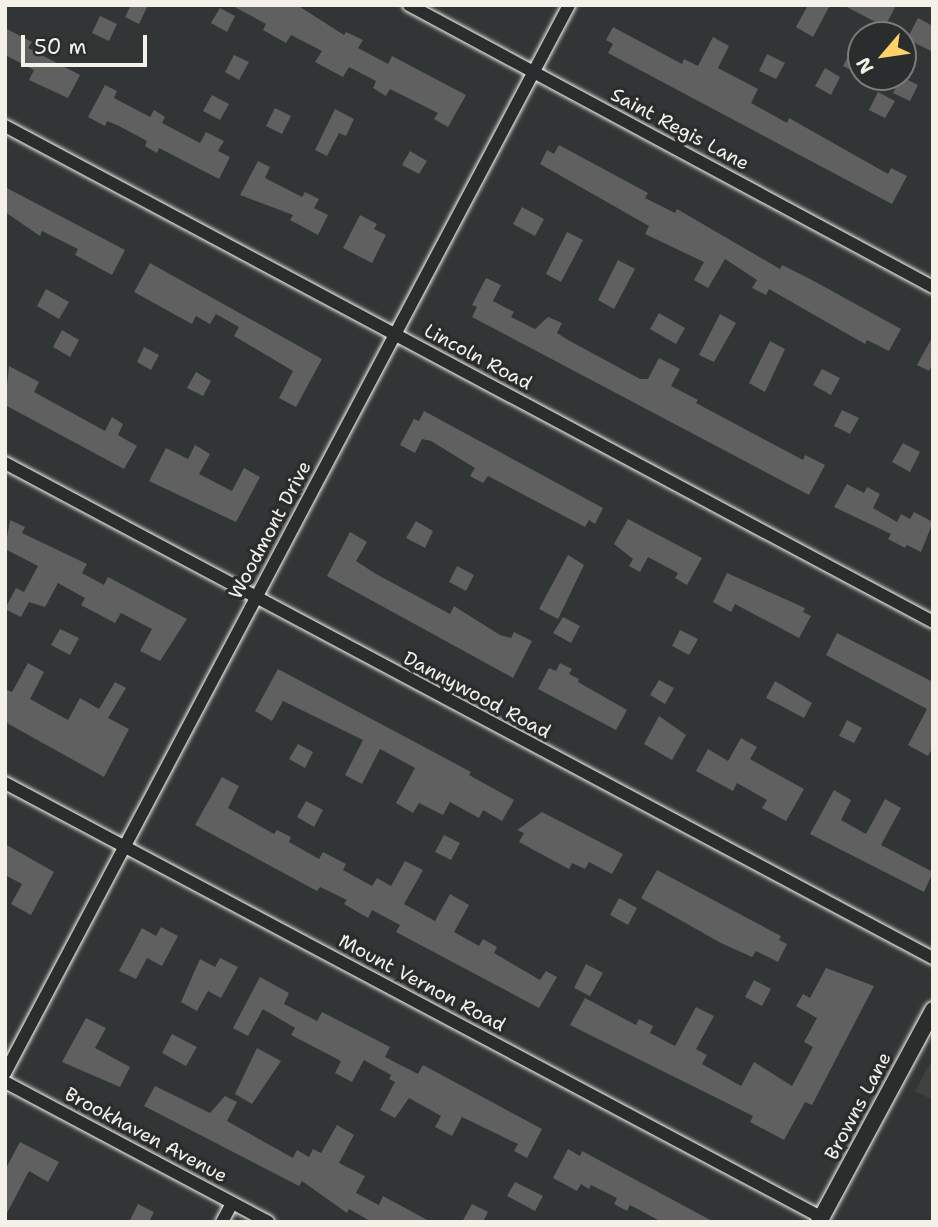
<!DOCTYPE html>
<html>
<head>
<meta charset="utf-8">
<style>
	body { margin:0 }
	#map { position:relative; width:938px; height:1227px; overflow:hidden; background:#323535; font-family:"Shantell Sans",sans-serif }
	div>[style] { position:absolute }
	.built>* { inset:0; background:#404242 }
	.building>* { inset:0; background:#5f605f }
	.roads { filter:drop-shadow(0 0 2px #f4f1e8) drop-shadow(0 0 2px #f4f1e8) }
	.minor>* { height:12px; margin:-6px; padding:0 6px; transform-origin:6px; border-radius:6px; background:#2a2d2e }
	.tertiary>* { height:16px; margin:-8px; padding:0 8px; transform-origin:8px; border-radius:8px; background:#2a2d2e }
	span { translate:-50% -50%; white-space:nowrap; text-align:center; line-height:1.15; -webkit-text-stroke:7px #2a2d2e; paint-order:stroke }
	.street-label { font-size:19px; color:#f4f1e8 }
	.frame { position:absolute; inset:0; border:7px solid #f4f1e8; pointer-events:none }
	.north { position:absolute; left:847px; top:21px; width:70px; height:70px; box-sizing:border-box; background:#2a2d2e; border:2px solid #7b7b78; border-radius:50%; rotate:241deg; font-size:19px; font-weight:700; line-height:28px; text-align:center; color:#f4f1e8 }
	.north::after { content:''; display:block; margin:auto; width:24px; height:32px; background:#ffd166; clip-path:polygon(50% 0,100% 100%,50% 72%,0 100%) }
	.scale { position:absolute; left:21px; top:35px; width:126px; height:32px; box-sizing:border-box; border:4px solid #f4f1e8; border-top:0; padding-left:9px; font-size:21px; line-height:24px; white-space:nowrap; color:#f4f1e8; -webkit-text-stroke:5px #2a2d2e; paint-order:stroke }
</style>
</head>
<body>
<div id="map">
	<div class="built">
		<div style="clip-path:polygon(933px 1058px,933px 1100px,915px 1091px)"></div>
	</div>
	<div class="building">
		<div style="clip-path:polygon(131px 5px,148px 5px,139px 24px,125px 17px)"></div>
		<div style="clip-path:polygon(231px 5px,297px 5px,344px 35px,346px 32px,363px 40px,358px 48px,388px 64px,392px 56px,466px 95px,448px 127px,434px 119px,438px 113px,390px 89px,386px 96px,373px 88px,376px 81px,349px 67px,343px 77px,315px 62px,322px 51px,291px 35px,286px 43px,263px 30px,266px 24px)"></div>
		<div style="clip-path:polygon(808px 5px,830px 5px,813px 37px,796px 27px)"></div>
		<div style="clip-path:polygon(843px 5px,896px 5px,885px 27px)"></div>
		<div style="clip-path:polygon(220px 8px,235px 16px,227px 32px,211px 23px)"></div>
		<div style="clip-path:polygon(100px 16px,117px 24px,109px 41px,92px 33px)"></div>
		<div style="clip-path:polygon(918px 18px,933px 26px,933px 52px,907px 39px)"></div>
		<div style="clip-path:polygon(613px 27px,682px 64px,684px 59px,698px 66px,713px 37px,729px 46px,718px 68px,758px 89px,751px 103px,787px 123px,789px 118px,888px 174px,891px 168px,907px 176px,892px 204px,608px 53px,613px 44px,606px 40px)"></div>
		<div style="clip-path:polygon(5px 28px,32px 42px,28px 48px,80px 75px,68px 98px,29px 80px,34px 70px,5px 55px)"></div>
		<div style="clip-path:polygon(852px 49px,861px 54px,861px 75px,843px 66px)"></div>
		<div style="clip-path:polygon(767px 54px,785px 63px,776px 79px,759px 71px)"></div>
		<div style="clip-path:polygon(234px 55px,249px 62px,239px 80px,225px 72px)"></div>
		<div style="clip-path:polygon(825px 68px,840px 77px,831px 95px,815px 86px)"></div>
		<div style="clip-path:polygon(902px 77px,918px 85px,910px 101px,893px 93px)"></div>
		<div style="clip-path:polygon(105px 85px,117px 91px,114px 98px,150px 117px,154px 110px,165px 117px,162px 123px,200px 143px,206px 132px,224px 141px,218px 151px,230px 157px,219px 179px,159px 148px,157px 153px,145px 146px,147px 141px,119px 126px,107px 121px,105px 126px,88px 117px)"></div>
		<div style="clip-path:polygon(878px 92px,895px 101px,885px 118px,869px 110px)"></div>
		<div style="clip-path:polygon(212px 95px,229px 104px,220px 120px,203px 111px)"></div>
		<div style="clip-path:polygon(275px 108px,291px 116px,282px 134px,266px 126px)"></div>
		<div style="clip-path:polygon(335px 109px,354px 119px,346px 136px,339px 133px,327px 156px,315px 150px)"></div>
		<div style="clip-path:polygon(559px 145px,648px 193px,645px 198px,675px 213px,677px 209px,780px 269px,782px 265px,812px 280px,901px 329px,889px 351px,867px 340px,865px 344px,769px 289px,766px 295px,752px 288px,757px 280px,725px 259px,708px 288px,694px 280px,704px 262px,645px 234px,649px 226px,540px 164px,547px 150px,554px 154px)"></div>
		<div style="clip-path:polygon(410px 151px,427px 161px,419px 174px,402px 165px)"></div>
		<div style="clip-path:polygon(258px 161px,270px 167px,265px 178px,302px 197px,305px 192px,319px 199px,314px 208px,328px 215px,318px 235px,290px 220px,293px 215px,240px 195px)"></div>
		<div style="clip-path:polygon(5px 187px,125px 250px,112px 275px,75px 255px,78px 249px,42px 231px,40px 236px,5px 212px)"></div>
		<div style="clip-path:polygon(522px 207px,544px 219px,535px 236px,513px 224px)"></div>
		<div style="clip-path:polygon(360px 215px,377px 224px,374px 229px,386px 235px,372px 263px,343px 248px)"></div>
		<div style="clip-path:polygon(567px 232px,583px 240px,561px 282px,546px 274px)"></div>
		<div style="clip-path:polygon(618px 260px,635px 269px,614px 309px,598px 300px)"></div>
		<div style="clip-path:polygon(150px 263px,322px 359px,296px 407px,279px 398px,293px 371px,234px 336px,239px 327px,216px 314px,210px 324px,196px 316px,192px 324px,134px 292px)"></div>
		<div style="clip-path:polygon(486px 278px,501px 285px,493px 301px,514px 312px,511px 317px,535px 329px,548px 317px,562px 323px,557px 333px,568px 340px,640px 379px,648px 379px,659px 358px,680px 369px,671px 386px,698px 400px,696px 403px,803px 460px,805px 455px,825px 465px,809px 495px,472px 317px,477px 307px,472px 305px)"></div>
		<div style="clip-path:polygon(46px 289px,69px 302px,59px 319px,37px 306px)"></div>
		<div style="clip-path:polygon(659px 313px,685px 328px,676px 344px,650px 329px)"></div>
		<div style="clip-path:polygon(720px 314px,736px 323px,714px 362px,699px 355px)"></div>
		<div style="clip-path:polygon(62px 330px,79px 340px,70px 357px,53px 347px)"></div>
		<div style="clip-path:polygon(933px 336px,933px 364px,929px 371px,917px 365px)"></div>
		<div style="clip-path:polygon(770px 341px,785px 349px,765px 392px,749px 383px)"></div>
		<div style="clip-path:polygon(144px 347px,159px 355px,151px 370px,137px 362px)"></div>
		<div style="clip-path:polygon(9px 366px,39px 382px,34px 392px,105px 431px,112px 417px,123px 424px,118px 435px,137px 446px,124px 469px,5px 405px)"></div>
		<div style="clip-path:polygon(822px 369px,840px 378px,831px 395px,813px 385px)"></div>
		<div style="clip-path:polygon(196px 372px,211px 381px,203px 396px,187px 388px)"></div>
		<div style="clip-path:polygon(842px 410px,859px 418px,850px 434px,834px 426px)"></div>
		<div style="clip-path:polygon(424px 411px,603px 508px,595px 524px,589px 520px,585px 527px,488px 476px,483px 483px,470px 476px,475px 468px,431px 441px,422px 439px,415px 453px,400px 445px,414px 419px,419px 421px)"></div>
		<div style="clip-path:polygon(903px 443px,920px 452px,910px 472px,892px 462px)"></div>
		<div style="clip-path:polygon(195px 445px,210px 454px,199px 474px,232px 491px,244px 468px,260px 477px,236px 522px,149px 481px,166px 448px,188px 459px)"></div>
		<div style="clip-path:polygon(847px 484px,864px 493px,867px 487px,880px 494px,873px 508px,897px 522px,901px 514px,910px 519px,914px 512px,933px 522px,921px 552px,907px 545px,905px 548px,888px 539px,891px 534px,834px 507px)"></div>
		<div style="clip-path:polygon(628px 519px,702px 558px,687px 585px,675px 578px,678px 573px,648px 557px,640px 572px,629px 566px,633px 559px,614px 544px)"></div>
		<div style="clip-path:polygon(10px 520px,25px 527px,22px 533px,87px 564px,82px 573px,104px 585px,108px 577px,187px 619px,160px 661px,140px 651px,152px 629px,121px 613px,115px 623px,81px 605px,85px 598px,58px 583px,45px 607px,29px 602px,21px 617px,5px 609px,16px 588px,24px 592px,38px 566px,5px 549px)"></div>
		<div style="clip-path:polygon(416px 521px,433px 531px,425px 548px,406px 538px)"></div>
		<div style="clip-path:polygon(350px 532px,367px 542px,356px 561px,376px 574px,450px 614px,454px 606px,500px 635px,511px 638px,514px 632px,532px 641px,513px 678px,327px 576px)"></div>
		<div style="clip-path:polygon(568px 555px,584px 565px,558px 619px,539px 609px)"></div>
		<div style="clip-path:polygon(457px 566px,474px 575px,466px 591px,449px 582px)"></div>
		<div style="clip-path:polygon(727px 573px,805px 608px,803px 612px,811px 616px,799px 638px,735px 604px,731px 612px,713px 602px)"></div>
		<div style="clip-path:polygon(563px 617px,580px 626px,571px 643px,553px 633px)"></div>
		<div style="clip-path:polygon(60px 629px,79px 638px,70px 655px,51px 645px)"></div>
		<div style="clip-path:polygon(680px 630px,698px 639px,689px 655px,672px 646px)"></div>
		<div style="clip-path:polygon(837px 633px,933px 682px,933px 747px,928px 756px,908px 745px,927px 709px,826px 655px)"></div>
		<div style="clip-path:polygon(28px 663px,44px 672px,30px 699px,68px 720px,80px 698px,99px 709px,115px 682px,126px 688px,108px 718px,129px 729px,104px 777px,5px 722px,5px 689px,12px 692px)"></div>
		<div style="clip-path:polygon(560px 663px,572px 669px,569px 674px,579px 679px,578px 682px,627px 710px,616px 730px,538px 689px,549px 668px,556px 671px)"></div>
		<div style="clip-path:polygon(278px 669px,471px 772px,469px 775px,514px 800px,502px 821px,483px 810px,479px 818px,450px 802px,443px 815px,419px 803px,413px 813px,396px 803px,415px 768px,380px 749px,362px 784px,345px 775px,363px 740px,283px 701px,272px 721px,255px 711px)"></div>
		<div style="clip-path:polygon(659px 680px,674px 688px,665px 704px,650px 695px)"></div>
		<div style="clip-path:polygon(775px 681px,812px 703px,804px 718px,766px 698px)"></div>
		<div style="clip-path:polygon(659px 716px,686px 735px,672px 760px,644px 744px)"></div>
		<div style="clip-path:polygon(847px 720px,862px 728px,854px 743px,839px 736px)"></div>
		<div style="clip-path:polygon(741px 738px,757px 747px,750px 759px,804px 789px,786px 821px,762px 808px,767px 800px,737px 783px,733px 791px,696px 771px,708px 749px,728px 761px)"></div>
		<div style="clip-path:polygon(298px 744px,313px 752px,305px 768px,289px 759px)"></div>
		<div style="clip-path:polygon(222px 777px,239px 786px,228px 808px,274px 834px,277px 830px,291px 837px,289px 842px,319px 859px,323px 852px,346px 864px,343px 870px,372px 886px,377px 878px,391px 886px,405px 861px,423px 870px,404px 904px,435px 921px,450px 894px,469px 905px,454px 932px,479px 946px,483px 939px,497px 947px,494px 953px,540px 980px,546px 971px,557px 977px,539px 1008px,396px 932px,400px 925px,372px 910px,368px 918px,344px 904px,347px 900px,320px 887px,317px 891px,195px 825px)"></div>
		<div style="clip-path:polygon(834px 790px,851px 800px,841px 820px,866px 834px,885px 799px,901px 808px,881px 845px,933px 872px,924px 892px,810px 834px)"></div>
		<div style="clip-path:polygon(306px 801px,323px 810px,314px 827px,297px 817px)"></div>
		<div style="clip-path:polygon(542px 812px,623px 854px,612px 874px,589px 862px,585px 869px,572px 863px,569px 869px,519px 842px,524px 833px,517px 830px)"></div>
		<div style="clip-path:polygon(444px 835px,460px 843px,451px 860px,435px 852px)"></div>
		<div style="clip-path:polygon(5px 844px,54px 872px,31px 915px,11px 904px,22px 884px,5px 875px)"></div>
		<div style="clip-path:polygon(657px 870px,781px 936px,779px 940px,787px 944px,778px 962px,756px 951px,752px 957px,721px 943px,641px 898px)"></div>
		<div style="clip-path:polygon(619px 898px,637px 908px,628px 925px,610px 915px)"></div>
		<div style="clip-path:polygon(161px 927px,178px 936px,162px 966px,147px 958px,136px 979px,119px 971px,142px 928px,156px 936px)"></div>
		<div style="clip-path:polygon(220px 958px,238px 967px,221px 998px,208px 991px,197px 1011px,181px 1002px,200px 959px,215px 967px)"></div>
		<div style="clip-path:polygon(586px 964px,603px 973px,590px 996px,574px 988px)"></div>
		<div style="clip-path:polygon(826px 968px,874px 986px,812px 1105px,805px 1102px,784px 1140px,750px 1122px,753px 1116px,570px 1025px,585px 998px,636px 1025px,639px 1019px,653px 1026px,650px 1033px,675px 1046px,696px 1007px,714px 1016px,696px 1049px,707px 1055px,702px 1064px,741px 1086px,754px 1062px,792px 1086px,813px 1047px,804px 1042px,817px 1018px,796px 1006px,803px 994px,810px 998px)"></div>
		<div style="clip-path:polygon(260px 977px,289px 993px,284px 1004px,317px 1021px,322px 1012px,390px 1047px,385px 1057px,418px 1074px,423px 1065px,542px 1129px,527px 1158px,514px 1151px,518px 1144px,462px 1117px,452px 1136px,435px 1127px,441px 1116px,409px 1098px,395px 1118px,380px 1110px,395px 1082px,389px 1079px,391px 1075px,364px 1060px,352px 1082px,335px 1073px,341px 1061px,291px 1035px,295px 1028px,263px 1009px,248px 1036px,233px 1028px)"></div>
		<div style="clip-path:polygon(754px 980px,771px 989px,762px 1006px,745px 997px)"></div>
		<div style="clip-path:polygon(86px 1018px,106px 1028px,95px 1048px,130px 1067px,120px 1087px,62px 1062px)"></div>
		<div style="clip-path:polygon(172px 1034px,197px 1047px,186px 1066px,162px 1053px)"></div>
		<div style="clip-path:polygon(257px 1048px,281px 1061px,252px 1104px,235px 1094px)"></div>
		<div style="clip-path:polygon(155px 1086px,210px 1113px,225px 1096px,237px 1102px,227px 1121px,293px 1158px,297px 1150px,309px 1157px,313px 1149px,321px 1153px,337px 1125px,354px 1135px,339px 1163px,365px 1176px,356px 1193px,379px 1205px,383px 1196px,431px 1222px,372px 1222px,349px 1209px,347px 1213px,302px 1181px,299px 1186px,144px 1106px)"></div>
		<div style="clip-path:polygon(20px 1142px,59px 1162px,48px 1182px,29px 1171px,5px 1217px,5px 1170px)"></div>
		<div style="clip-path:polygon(568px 1149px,580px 1156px,582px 1151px,714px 1222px,662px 1222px,630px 1205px,627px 1211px,614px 1204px,617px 1198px,591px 1185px,589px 1189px,581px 1184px,577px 1191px,553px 1178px)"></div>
		<div style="clip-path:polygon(515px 1182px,543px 1196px,535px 1211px,507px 1196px)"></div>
		<div style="clip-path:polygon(138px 1204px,154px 1212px,149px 1222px,129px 1222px)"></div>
		<div style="clip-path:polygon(472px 1204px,488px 1212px,483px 1222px,462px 1222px)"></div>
	</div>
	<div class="roads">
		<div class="minor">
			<div style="left:409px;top:5px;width:595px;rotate:28.29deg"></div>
			<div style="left:5px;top:126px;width:1052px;rotate:28.12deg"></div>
			<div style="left:5px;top:463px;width:1052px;rotate:28.08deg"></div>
			<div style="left:5px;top:783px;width:924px;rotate:28.01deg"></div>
			<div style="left:5px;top:1073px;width:1208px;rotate:-62.16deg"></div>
			<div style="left:5px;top:1082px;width:298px;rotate:28deg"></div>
			<div style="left:222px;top:1222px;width:21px;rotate:-62deg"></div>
		</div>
		<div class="tertiary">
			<div style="left:819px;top:1222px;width:241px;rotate:-61.7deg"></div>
		</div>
	</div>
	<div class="street-label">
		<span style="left:680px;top:129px;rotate:28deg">Saint Regis Lane</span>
		<span style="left:478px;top:357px;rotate:28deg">Lincoln Road</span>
		<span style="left:270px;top:530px;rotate:-62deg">Woodmont Drive</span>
		<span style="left:477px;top:695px;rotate:28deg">Dannywood Road</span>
		<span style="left:422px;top:983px;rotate:28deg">Mount Vernon Road</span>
		<span style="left:858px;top:1106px;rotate:-62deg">Browns Lane</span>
		<span style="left:146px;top:1135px;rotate:28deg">Brookhaven Avenue</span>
	</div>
	<div class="frame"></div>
	<div class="north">N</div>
	<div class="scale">50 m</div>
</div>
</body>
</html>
